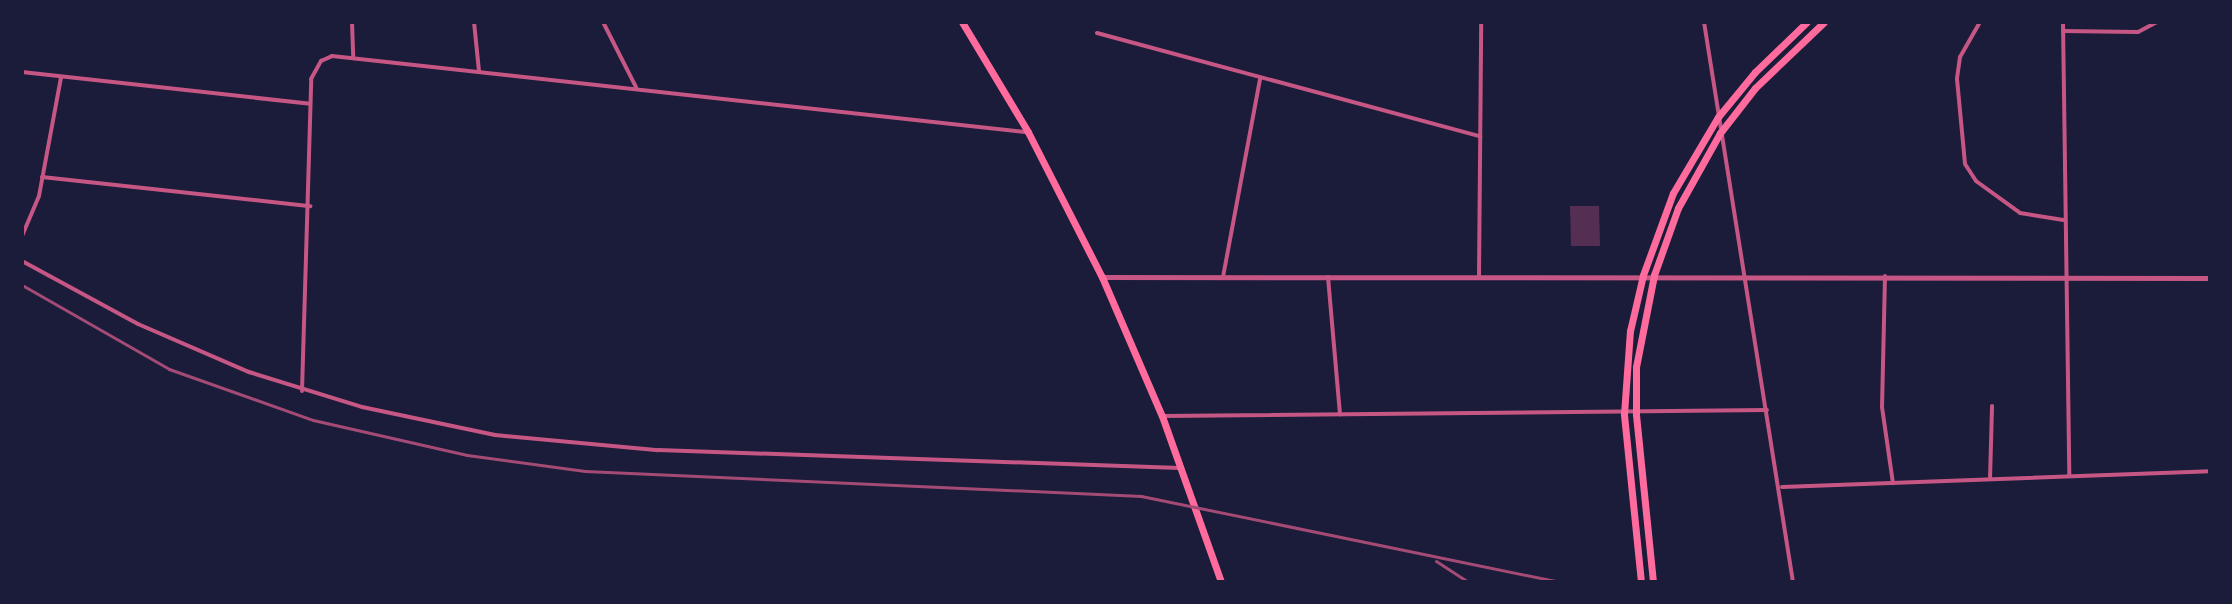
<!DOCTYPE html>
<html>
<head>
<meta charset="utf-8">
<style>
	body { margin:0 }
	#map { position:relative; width:2232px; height:604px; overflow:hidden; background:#1b1b3a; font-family:"Varela Round",sans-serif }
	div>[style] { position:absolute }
	.building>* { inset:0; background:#542f53 }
	.minor>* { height:4px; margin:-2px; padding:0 2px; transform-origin:2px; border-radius:2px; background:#c65784 }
	.tertiary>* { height:5px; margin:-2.5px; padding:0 2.5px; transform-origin:2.5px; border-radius:2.5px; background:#c65784 }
	.primary>* { height:7px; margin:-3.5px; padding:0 3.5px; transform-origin:3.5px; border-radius:3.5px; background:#ff6b9d }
	.rail>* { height:3px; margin:-1.5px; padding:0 1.5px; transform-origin:1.5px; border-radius:1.5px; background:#a44b75 }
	span { translate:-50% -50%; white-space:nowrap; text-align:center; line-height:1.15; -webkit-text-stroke:8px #1b1b3a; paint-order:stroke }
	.frame { position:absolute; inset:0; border:24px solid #1b1b3a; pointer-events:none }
</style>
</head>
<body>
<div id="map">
	<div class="building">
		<div style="clip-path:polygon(1570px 206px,1599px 206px,1600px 246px,1571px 246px)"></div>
	</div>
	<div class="minor">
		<div style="left:352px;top:22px;width:34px;rotate:88deg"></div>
		<div style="left:474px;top:22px;width:49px;rotate:84.2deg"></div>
		<div style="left:603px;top:22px;width:73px;rotate:63.1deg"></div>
		<div style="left:1704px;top:22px;width:567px;rotate:80.97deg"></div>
		<div style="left:1980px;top:22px;width:40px;rotate:119.7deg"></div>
		<div style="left:1960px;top:57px;width:22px;rotate:98deg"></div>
		<div style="left:1957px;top:79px;width:85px;rotate:84.6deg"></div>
		<div style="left:1965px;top:164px;width:20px;rotate:57deg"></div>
		<div style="left:1976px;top:181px;width:54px;rotate:36deg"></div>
		<div style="left:2020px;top:213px;width:44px;rotate:9.2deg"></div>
		<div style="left:2063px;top:22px;width:454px;rotate:89.2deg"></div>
		<div style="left:2063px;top:31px;width:75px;rotate:0.8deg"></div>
		<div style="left:2138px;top:32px;width:21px;rotate:-28deg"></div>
		<div style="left:1097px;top:33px;width:397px;rotate:15.1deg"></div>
		<div style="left:22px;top:72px;width:290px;rotate:6.3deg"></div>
		<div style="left:42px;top:177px;width:270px;rotate:6.2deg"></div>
		<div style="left:22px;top:236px;width:43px;rotate:-67deg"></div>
		<div style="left:39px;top:196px;width:121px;rotate:-79.5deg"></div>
		<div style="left:22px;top:261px;width:132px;rotate:28.5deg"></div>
		<div style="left:138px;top:324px;width:121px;rotate:23.4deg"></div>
		<div style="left:249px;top:372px;width:118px;rotate:17.2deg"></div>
		<div style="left:362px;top:407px;width:136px;rotate:11.9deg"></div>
		<div style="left:495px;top:435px;width:164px;rotate:5.3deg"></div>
		<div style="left:658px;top:450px;width:522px;rotate:1.97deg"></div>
		<div style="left:1479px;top:276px;width:254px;rotate:-89.5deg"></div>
		<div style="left:1885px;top:276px;width:131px;rotate:91.3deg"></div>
		<div style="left:1882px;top:407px;width:77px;rotate:81.8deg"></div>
		<div style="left:1223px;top:277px;width:201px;rotate:-79.4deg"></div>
		<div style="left:1328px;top:277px;width:138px;rotate:85deg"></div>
		<div style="left:302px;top:391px;width:312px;rotate:-88.3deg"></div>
		<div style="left:311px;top:79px;width:21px;rotate:-61deg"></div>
		<div style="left:321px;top:61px;width:12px;rotate:-24deg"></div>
		<div style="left:332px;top:56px;width:697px;rotate:6.26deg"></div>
		<div style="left:1162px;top:416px;width:605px;rotate:-0.57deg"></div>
		<div style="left:1990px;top:479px;width:73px;rotate:-88.4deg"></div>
		<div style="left:1782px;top:487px;width:428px;rotate:-2.1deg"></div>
	</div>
	<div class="tertiary">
		<div style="left:1102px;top:277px;width:1108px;rotate:0.05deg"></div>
	</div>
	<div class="primary">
		<div style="left:962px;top:22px;width:128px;rotate:59deg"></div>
		<div style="left:1028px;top:132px;width:163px;rotate:63deg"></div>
		<div style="left:1102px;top:277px;width:151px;rotate:66.7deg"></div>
		<div style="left:1162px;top:416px;width:176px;rotate:70.4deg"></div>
		<div style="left:1641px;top:582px;width:169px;rotate:-95.8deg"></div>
		<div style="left:1624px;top:414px;width:83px;rotate:-85.9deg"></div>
		<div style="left:1630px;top:331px;width:57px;rotate:-76.9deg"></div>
		<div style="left:1643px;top:275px;width:87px;rotate:-69.9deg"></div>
		<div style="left:1673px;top:193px;width:88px;rotate:-59.4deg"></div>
		<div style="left:1718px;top:117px;width:58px;rotate:-50.6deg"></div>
		<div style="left:1755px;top:72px;width:72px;rotate:-43.9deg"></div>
		<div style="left:1653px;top:582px;width:169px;rotate:-95.8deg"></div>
		<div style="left:1636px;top:414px;width:47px;rotate:-90deg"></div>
		<div style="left:1636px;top:367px;width:94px;rotate:-78.9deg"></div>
		<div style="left:1654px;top:275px;width:71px;rotate:-70.3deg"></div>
		<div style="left:1678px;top:208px;width:86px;rotate:-60.8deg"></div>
		<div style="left:1720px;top:133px;width:57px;rotate:-52.1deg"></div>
		<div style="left:1755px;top:88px;width:95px;rotate:-43.7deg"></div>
	</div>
	<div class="rail">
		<div style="left:22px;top:285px;width:169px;rotate:29.7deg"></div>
		<div style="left:169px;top:369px;width:153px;rotate:19.5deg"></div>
		<div style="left:313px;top:420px;width:158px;rotate:12.8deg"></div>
		<div style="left:467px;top:455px;width:119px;rotate:7.7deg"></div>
		<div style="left:585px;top:471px;width:557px;rotate:2.57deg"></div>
		<div style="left:1141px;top:496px;width:428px;rotate:11.6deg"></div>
		<div style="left:1436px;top:561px;width:38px;rotate:33deg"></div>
	</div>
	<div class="frame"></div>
</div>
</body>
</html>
